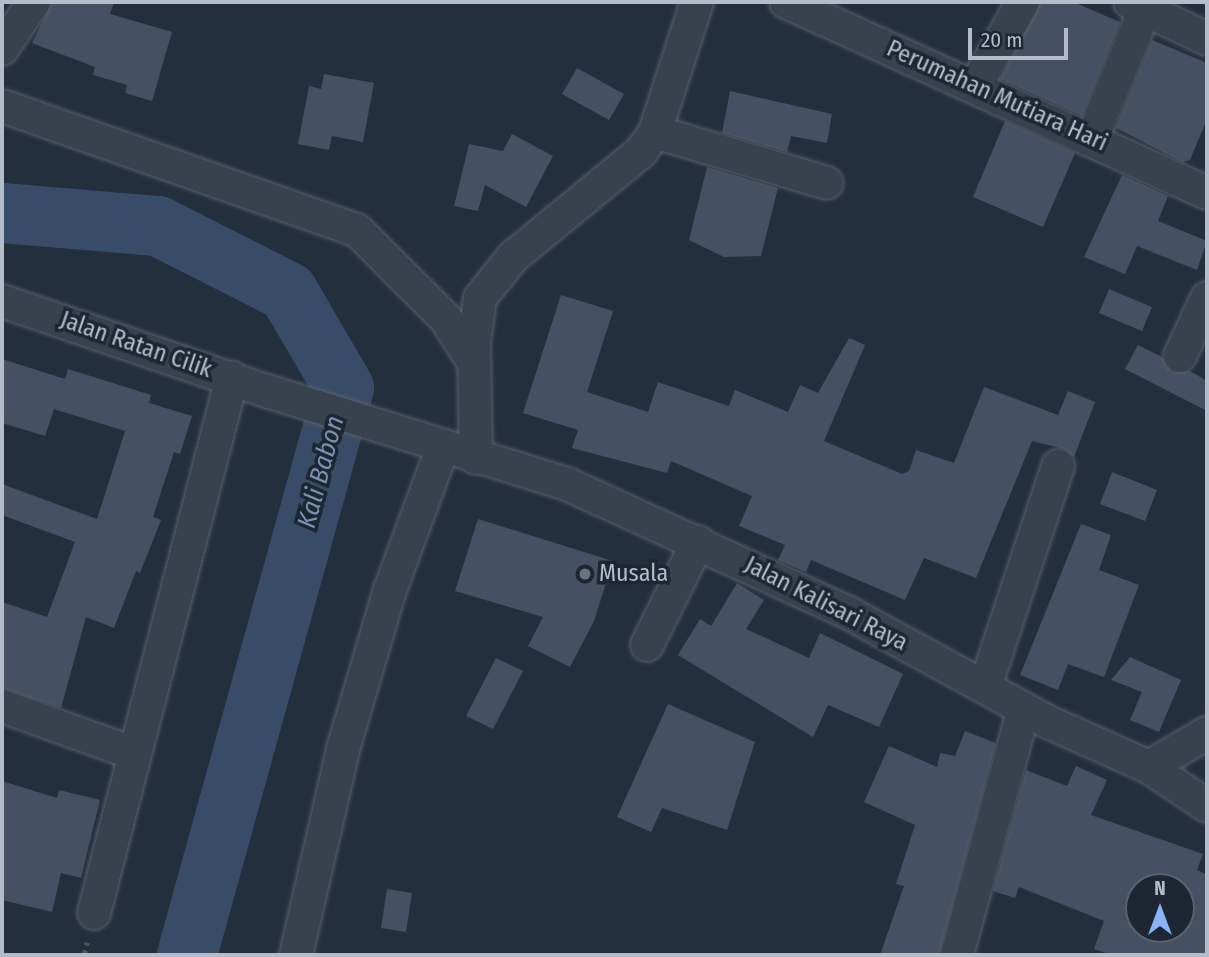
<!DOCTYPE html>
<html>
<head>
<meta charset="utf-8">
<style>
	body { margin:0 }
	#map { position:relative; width:1209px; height:957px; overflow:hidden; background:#242f3e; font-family:"Fira Sans Condensed",sans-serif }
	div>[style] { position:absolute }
	.river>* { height:60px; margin:-30px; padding:0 30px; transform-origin:30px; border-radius:30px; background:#394c67 }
	.building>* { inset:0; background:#455162 }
	.path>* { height:4.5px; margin-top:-2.25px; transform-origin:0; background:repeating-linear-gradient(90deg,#44595c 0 5px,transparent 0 10px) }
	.roads { filter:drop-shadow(0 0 2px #565f6c) drop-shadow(0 0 2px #565f6c) }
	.minor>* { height:32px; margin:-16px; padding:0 16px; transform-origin:16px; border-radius:16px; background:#38414e }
	.dots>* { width:19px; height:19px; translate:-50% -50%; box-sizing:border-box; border:4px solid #1d2633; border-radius:50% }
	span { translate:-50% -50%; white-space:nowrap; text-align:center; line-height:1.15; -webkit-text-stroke:7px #1d2633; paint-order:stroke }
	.street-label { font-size:24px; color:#b4bcc9 }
	.poi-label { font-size:24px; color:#b4bcc9 }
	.left { translate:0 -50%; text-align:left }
	.water-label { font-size:26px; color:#7c92b1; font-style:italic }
	.frame { position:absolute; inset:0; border:4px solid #b4bcc9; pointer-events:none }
	.north { position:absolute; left:1125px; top:873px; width:70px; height:70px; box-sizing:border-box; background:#1d2633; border:2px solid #59626f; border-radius:50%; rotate:0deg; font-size:19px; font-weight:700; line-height:28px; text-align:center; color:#b4bcc9 }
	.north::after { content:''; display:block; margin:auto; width:24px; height:32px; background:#8ab4f8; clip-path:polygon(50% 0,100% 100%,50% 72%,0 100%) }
	.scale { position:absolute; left:968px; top:28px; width:100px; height:32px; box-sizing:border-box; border:4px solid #b4bcc9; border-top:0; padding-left:9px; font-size:21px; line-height:24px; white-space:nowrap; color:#b4bcc9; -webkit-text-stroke:5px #1d2633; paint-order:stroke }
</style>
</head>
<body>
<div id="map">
	<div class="river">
		<div style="left:2px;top:213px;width:157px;rotate:4.8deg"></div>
		<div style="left:158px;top:226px;width:146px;rotate:26.9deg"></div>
		<div style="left:288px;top:292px;width:111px;rotate:59.7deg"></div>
		<div style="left:344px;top:388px;width:588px;rotate:105.48deg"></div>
	</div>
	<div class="building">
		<div style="clip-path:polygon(52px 2px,114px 2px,110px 14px,172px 32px,152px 101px,125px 93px,127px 85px,93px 75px,95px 67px,32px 43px)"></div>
		<div style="clip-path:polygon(1041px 2px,1073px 2px,1120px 22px,1082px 116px,1000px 79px)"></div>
		<div style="clip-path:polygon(1152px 40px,1207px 63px,1207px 119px,1190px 160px,1182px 162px,1116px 128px)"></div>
		<div style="clip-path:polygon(577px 68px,624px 94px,609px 120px,562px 94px)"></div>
		<div style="clip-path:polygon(324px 74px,374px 83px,363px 142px,332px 136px,329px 150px,298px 144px,309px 86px,321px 89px)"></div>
		<div style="clip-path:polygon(730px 91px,832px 114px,827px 143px,791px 136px,787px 152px,722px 133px)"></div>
		<div style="clip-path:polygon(1005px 121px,1075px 153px,1043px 227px,973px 197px)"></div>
		<div style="clip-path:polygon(512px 134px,553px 156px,526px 207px,485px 185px,478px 211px,454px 206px,469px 144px,503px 151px)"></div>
		<div style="clip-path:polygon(707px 167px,778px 188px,761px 256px,724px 257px,689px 240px)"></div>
		<div style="clip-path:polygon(1122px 175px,1168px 196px,1158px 221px,1207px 241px,1197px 270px,1137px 246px,1125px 274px,1084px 257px)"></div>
		<div style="clip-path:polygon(1109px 289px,1152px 307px,1142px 331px,1099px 313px)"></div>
		<div style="clip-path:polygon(561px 295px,613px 311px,587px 392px,648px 412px,658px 382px,729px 406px,735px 390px,788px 412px,800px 385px,818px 393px,849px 338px,865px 345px,824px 441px,902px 474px,909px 471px,916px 450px,954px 463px,984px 387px,1058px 415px,1068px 391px,1095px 402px,1074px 457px,1064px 449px,1032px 441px,976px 578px,924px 558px,905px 600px,811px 560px,806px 572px,778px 560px,785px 545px,739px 526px,752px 496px,671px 461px,667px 473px,572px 448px,578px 430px,523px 413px)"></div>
		<div style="clip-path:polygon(1138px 345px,1162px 357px,1172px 372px,1190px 371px,1207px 381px,1207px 411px,1125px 369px)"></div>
		<div style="clip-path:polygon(2px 359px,65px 379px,68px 369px,151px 395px,149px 403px,192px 416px,180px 454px,174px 452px,153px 517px,161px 520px,140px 573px,136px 571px,114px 628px,86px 617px,61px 708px,2px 688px,2px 602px,47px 617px,75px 542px,2px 515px,2px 484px,97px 519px,125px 431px,54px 409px,45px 436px,2px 423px)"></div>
		<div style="clip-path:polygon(1112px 472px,1157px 490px,1145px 521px,1100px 504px)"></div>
		<div style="clip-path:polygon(478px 519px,613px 561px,594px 621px,570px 667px,528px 646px,543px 617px,455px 591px)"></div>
		<div style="clip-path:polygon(1081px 524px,1111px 535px,1099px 570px,1139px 585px,1104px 677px,1068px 664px,1058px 690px,1020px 675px)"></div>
		<div style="clip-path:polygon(737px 583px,764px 600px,746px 629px,809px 658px,820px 633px,903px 674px,879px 727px,828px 705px,813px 737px,678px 655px,700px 619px,711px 626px)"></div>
		<div style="clip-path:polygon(1130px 657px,1181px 680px,1159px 732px,1130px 720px,1142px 692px,1111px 680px)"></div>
		<div style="clip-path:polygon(496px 658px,523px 671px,493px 729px,466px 716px)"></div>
		<div style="clip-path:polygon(668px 704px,755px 742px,727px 830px,662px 808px,651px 832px,617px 817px)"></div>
		<div style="clip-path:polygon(965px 731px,996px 743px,939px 955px,880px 955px,904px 886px,896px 884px,915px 825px,864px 802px,889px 746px,937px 767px,940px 753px,955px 756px)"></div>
		<div style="clip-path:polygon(evenodd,1076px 766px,1107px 780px,1091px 815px,1203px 854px,1197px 870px,1207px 875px,1207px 955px,1112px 955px,1094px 949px,1104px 921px,1019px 887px,1015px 898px,993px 891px,1026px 770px,1067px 786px,1076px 766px,1139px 887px,1181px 887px,1181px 929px,1139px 929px,1139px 887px)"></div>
		<div style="clip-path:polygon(2px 781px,57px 798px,59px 790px,100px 800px,81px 878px,61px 873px,52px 912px,2px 900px)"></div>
		<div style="clip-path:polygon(387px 889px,412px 893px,406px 932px,381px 928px)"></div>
	</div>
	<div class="path">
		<div style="left:84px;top:955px;width:13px;rotate:-77deg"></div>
	</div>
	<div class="roads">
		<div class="minor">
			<div style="left:786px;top:2px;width:462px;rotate:24.4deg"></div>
			<div style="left:1130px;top:2px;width:85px;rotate:25.7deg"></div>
			<div style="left:2px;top:49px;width:57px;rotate:-55.8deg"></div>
			<div style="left:976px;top:85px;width:95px;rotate:-60.5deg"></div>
			<div style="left:2px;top:106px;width:376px;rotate:19.3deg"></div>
			<div style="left:357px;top:230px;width:126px;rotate:45deg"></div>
			<div style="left:446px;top:319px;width:52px;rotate:57.5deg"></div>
			<div style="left:655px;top:132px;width:179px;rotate:16.5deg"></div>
			<div style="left:1092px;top:139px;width:140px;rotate:-67.8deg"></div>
			<div style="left:2px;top:301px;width:283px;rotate:18.8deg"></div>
			<div style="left:270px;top:392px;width:311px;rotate:17.2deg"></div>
			<div style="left:567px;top:484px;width:310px;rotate:24.6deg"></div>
			<div style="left:849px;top:613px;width:225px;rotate:28.7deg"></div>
			<div style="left:1046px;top:721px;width:113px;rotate:24.1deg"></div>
			<div style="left:1149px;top:767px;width:70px;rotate:33.9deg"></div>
			<div style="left:1180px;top:356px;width:64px;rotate:-65deg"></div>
			<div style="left:476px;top:458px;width:116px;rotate:-91deg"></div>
			<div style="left:474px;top:342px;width:44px;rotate:-82.2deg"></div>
			<div style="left:480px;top:298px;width:53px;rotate:-51.2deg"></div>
			<div style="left:513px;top:257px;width:166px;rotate:-39.4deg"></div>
			<div style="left:641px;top:152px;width:24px;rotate:-55deg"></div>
			<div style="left:655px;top:132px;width:137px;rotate:-72.1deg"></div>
			<div style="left:647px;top:645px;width:115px;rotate:-63.7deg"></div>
			<div style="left:985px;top:687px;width:233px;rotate:-71.7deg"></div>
			<div style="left:2px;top:706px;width:141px;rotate:19.8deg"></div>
			<div style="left:1149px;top:767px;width:67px;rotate:-30.4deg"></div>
			<div style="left:94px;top:913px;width:553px;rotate:-75.54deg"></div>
			<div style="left:296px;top:955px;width:214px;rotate:-77.1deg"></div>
			<div style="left:344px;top:746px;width:163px;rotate:-73.6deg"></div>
			<div style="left:390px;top:590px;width:153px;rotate:-69.7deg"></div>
			<div style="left:957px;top:955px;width:255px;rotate:-74.8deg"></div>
		</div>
	</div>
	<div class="dots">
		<div style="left:585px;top:574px;background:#6b7280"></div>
	</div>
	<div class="street-label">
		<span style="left:997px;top:96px;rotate:24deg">Perumahan Mutiara Hari</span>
		<span style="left:136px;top:345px;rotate:19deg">Jalan Ratan Cilik</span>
		<span style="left:826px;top:604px;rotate:27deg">Jalan Kalisari Raya</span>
	</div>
	<div class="poi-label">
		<span class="left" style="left:599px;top:574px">Musala</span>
	</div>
	<div class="water-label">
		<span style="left:321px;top:472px;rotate:-75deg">Kali Babon</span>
	</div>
	<div class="frame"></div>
	<div class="north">N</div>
	<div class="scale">20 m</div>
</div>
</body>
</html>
